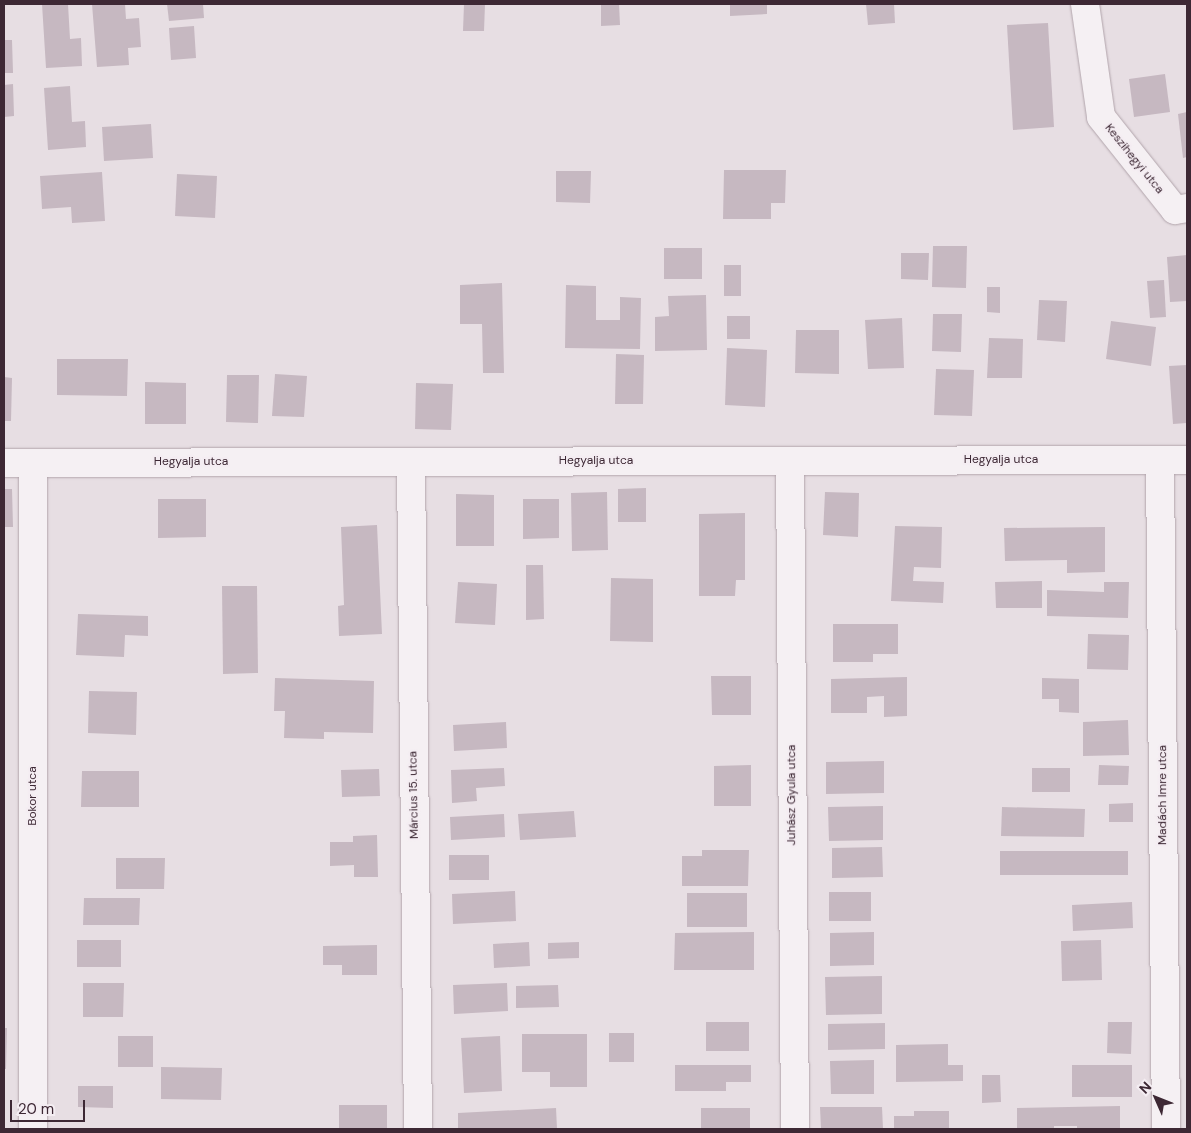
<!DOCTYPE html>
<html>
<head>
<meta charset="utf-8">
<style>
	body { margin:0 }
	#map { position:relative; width:1191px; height:1133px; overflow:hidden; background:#e7dee3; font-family:"DM Sans",sans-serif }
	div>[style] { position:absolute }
	.building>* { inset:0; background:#c6b8c1 }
	.roads { filter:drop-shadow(0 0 1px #b1a4ab) drop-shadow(0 0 1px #b1a4ab) }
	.minor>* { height:28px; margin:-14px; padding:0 14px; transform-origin:14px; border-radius:14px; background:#f5f0f3 }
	span { translate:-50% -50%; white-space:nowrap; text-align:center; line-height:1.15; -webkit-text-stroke:4.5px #f4edf2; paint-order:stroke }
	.street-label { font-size:12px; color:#3d2834 }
	.frame { position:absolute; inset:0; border:5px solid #3d2834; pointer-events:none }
	.north { position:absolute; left:1131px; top:1073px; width:50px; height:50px; -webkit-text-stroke:4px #f4edf2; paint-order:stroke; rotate:314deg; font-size:14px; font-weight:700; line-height:20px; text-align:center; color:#3d2834 }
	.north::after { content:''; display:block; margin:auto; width:18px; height:22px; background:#3d2834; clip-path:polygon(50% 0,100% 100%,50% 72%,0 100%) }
	.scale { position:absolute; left:10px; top:1100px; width:75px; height:22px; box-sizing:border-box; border:2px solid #3d2834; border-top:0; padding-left:6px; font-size:15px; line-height:18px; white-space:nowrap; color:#3d2834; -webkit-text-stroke:4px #f4edf2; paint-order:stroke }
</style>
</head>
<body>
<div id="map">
	<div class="building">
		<div style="clip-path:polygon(42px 4px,68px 4px,70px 39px,81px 38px,82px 66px,46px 68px)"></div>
		<div style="clip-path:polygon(92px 4px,125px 4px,126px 19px,139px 18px,141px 47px,128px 48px,129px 65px,97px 67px)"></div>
		<div style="clip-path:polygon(167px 4px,203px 4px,204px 18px,169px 21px)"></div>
		<div style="clip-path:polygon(464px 4px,485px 4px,484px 31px,463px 31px)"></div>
		<div style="clip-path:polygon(601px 4px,619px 4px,620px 25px,601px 26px)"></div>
		<div style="clip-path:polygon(730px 4px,767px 4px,767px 14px,730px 16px)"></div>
		<div style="clip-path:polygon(866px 4px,894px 4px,895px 23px,868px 25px)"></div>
		<div style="clip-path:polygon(1048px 23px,1054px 127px,1013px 130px,1007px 25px)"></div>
		<div style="clip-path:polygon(194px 26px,196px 58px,171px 60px,169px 28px)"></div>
		<div style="clip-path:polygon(4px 40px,12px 40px,13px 73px,4px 73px)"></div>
		<div style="clip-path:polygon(1165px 74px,1170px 112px,1134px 117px,1129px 79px)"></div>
		<div style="clip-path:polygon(13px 84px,14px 116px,4px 117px,4px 85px)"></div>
		<div style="clip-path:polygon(70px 86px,72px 122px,85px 121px,86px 147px,48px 150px,44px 88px)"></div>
		<div style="clip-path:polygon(1187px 112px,1187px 157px,1183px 158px,1178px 114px)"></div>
		<div style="clip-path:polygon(151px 124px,153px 158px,104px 161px,102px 127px)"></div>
		<div style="clip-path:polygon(724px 170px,786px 170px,785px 203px,771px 203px,771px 219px,723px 219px)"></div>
		<div style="clip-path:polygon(556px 171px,591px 171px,590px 203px,556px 202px)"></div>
		<div style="clip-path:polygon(102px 172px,105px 221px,72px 223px,71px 207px,42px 209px,40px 176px)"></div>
		<div style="clip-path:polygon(177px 174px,217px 176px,215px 218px,175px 216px)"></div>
		<div style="clip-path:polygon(933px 246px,967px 246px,966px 288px,932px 287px)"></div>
		<div style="clip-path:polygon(664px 248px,702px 248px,702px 279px,664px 279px)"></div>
		<div style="clip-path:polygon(901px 253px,929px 253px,928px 280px,901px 279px)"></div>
		<div style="clip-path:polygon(1187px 255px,1187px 301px,1170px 302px,1167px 257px)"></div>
		<div style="clip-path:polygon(724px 265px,741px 265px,741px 296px,724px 296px)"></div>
		<div style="clip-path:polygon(1164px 280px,1166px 317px,1150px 318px,1147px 281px)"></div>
		<div style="clip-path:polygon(502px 283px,504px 373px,483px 373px,482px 324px,460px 324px,460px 285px)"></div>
		<div style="clip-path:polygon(566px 285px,596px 286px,596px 320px,620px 320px,620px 297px,641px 298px,640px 349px,565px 348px)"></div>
		<div style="clip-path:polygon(987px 287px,1000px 287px,1000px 313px,987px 312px)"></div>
		<div style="clip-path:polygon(706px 295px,707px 350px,655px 351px,655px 317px,669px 316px,668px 296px)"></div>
		<div style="clip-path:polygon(1039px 300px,1067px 301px,1065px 342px,1037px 340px)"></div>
		<div style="clip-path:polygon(933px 314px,962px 314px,961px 352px,932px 351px)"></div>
		<div style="clip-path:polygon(727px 316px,750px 316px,750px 339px,727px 339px)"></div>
		<div style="clip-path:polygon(902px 318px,904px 368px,868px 369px,865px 320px)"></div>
		<div style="clip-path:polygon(1111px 321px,1156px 327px,1151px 366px,1106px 359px)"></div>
		<div style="clip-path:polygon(796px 330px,839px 330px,839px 374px,795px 373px)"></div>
		<div style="clip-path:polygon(989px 338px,1023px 339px,1022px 378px,987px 378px)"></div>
		<div style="clip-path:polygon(727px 348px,767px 350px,765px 407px,725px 405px)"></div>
		<div style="clip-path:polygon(616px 354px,644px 355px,643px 404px,615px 404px)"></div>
		<div style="clip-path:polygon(57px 359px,128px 359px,127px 396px,57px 395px)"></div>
		<div style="clip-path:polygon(1187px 365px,1187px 423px,1173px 424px,1169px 366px)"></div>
		<div style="clip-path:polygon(936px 369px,974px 370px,972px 416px,934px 415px)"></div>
		<div style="clip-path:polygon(275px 374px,307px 376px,304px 417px,272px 416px)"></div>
		<div style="clip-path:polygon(227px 375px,259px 375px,258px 423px,226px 422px)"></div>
		<div style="clip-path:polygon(4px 377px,12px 378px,11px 421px,4px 421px)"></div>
		<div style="clip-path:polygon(145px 382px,186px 383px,186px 424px,145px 424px)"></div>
		<div style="clip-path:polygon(416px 383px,453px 384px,451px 430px,415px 429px)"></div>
		<div style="clip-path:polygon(646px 488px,646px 522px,618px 522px,618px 489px)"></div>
		<div style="clip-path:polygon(4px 489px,12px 489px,13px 527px,4px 527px)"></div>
		<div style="clip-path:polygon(607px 492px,608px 550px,572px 551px,571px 493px)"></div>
		<div style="clip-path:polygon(825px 492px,859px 493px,858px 537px,823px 535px)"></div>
		<div style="clip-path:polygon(456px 494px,494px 495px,494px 546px,456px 546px)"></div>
		<div style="clip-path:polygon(158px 499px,206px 499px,206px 537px,158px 538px)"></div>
		<div style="clip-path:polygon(523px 499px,559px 499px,559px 538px,523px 539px)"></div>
		<div style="clip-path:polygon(745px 513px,745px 580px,736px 580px,735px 596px,699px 596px,699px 514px)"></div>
		<div style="clip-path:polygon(377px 525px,382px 634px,339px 636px,338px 606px,344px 605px,341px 527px)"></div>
		<div style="clip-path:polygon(895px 526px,942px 527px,941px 568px,914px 567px,913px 581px,944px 582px,943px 603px,891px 601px)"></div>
		<div style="clip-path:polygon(1105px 527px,1105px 572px,1067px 573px,1067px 560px,1005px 561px,1004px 528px)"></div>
		<div style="clip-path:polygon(526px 565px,543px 565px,544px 619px,526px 620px)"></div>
		<div style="clip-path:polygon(611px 578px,653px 579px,653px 642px,610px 641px)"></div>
		<div style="clip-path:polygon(1042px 581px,1042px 608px,996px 608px,995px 582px)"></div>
		<div style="clip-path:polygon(458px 582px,497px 584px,495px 625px,455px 623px)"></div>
		<div style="clip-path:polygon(1104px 582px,1129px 582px,1128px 618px,1047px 616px,1047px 590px,1104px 592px)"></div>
		<div style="clip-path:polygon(222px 586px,257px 586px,258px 673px,223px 674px)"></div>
		<div style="clip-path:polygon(78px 614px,148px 616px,148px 636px,125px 635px,124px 657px,76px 655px)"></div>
		<div style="clip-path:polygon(833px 624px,898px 624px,898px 654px,873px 654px,873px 662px,833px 662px)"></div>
		<div style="clip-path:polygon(1088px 634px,1129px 635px,1128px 670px,1087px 669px)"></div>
		<div style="clip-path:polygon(711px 676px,751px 676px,751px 715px,712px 715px)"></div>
		<div style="clip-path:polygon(907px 677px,907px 716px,884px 717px,884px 696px,867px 697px,867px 713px,831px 713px,831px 679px)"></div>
		<div style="clip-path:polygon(275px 678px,374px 681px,373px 733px,324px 732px,324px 739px,284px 738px,285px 711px,274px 711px)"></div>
		<div style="clip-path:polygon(1042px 678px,1079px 679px,1079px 713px,1059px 712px,1059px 699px,1042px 699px)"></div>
		<div style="clip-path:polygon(89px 691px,137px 692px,136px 735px,88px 733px)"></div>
		<div style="clip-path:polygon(1128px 720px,1129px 755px,1083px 756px,1083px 722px)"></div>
		<div style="clip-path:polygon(506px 722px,507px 748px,454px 751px,453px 725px)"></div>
		<div style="clip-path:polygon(884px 761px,884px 793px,826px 794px,826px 762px)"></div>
		<div style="clip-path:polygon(751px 765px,751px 806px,714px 806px,714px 766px)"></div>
		<div style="clip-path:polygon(1099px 765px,1129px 766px,1128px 785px,1098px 785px)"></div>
		<div style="clip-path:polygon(504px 768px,505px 786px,476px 788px,477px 801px,452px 803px,451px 770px)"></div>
		<div style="clip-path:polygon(1032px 768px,1070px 768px,1070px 792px,1032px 792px)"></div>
		<div style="clip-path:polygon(379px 769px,380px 796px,342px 797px,341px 770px)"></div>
		<div style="clip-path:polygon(82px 771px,139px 771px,139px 807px,81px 807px)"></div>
		<div style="clip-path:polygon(1133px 803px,1133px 822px,1109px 822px,1109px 804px)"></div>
		<div style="clip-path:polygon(883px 806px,883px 840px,829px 841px,828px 807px)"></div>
		<div style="clip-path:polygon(1002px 807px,1085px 809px,1084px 837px,1001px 836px)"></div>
		<div style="clip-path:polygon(574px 811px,576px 837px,520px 840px,518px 814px)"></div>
		<div style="clip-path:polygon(504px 814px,505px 837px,451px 840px,450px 817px)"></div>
		<div style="clip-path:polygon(377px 835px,378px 877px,354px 877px,354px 865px,330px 866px,330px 842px,353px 842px,353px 836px)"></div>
		<div style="clip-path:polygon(882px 847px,883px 877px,832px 878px,832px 848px)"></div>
		<div style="clip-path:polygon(702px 850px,749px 850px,748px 886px,682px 886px,682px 856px,702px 856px)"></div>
		<div style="clip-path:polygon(1000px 851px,1128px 851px,1128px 875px,1000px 875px)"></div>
		<div style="clip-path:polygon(449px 855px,489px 855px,489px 880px,449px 880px)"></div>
		<div style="clip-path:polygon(116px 858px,165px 858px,164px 889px,116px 889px)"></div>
		<div style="clip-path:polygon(515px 891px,516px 921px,453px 924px,452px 894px)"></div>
		<div style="clip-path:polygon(829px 892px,871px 892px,871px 921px,829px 921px)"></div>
		<div style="clip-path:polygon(687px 893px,747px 893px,747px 927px,687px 927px)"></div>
		<div style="clip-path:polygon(84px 898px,140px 898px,139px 925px,83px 925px)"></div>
		<div style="clip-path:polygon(1132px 902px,1133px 928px,1073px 931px,1072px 905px)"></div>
		<div style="clip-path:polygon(754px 932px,754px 970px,674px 970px,675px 933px)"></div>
		<div style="clip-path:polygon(874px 932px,874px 965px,830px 966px,830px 933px)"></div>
		<div style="clip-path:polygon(77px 940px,121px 940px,121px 967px,77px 967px)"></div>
		<div style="clip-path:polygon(1101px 940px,1102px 980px,1062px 981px,1061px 941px)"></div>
		<div style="clip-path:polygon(529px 942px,530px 966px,494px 968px,493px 944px)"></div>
		<div style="clip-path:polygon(579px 942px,579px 958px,548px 959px,548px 943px)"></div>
		<div style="clip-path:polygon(377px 945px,377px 975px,342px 975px,342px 965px,323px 965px,323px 946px)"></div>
		<div style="clip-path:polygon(882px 976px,882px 1014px,826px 1015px,825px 977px)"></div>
		<div style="clip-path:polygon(83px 983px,124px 983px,123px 1017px,83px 1017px)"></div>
		<div style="clip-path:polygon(507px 983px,508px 1011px,454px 1014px,453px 985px)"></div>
		<div style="clip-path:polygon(558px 985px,559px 1007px,516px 1008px,516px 986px)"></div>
		<div style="clip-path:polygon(706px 1022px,749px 1022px,749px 1051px,706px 1051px)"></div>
		<div style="clip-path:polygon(1108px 1022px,1132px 1022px,1131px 1054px,1107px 1053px)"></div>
		<div style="clip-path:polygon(885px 1023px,885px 1049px,828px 1050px,828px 1024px)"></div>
		<div style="clip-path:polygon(4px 1028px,7px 1028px,6px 1069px,4px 1069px)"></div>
		<div style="clip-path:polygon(609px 1033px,634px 1033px,634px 1062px,609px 1062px)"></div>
		<div style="clip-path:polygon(522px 1034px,587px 1034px,587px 1087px,550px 1087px,550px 1072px,522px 1072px)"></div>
		<div style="clip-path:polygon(118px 1036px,153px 1036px,153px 1067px,118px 1067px)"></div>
		<div style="clip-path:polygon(500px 1036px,502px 1091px,464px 1093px,461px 1038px)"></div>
		<div style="clip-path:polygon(948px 1044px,948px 1065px,963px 1065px,963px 1081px,896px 1082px,896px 1045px)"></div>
		<div style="clip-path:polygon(874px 1060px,874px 1094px,831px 1094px,830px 1061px)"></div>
		<div style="clip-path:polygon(675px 1065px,751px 1065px,751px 1082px,726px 1082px,726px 1091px,675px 1091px)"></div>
		<div style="clip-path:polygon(1072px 1065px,1132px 1065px,1132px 1097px,1072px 1097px)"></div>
		<div style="clip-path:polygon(161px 1067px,222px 1068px,221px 1100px,161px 1099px)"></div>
		<div style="clip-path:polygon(982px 1075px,1000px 1075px,1001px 1102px,982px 1103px)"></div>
		<div style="clip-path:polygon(78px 1086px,113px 1086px,113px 1108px,78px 1107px)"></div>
		<div style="clip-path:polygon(339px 1105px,387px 1105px,387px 1129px,339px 1129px)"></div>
		<div style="clip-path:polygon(1120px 1106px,1120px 1129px,1077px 1129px,1077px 1126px,1054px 1126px,1054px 1129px,1017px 1129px,1017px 1108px)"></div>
		<div style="clip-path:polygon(820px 1107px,882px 1107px,883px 1129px,821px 1129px)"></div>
		<div style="clip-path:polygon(556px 1108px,557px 1129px,458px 1129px,458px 1113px)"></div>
		<div style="clip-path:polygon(701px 1108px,750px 1108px,750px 1129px,701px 1129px)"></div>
		<div style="clip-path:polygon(914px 1111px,949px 1111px,949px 1129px,894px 1129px,894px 1116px,914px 1116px)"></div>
	</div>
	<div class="roads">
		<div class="minor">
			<div style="left:1085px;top:4px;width:114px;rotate:81.9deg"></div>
			<div style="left:1101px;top:117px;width:119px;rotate:51.5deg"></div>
			<div style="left:1175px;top:210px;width:12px;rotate:-9deg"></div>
			<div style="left:1160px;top:460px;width:669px;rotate:89.49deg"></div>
			<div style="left:790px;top:461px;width:668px;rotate:89.57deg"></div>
			<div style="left:411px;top:462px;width:667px;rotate:89.4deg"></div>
			<div style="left:4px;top:463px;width:1183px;rotate:-0.15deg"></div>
			<div style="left:33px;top:1129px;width:666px;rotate:-90deg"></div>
		</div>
	</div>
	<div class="street-label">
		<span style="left:1134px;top:159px;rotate:51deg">Keszihegyi utca</span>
		<span style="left:1001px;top:460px">Hegyalja utca</span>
		<span style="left:596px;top:461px">Hegyalja utca</span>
		<span style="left:191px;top:462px">Hegyalja utca</span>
		<span style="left:414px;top:795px;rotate:-91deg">Március 15. utca</span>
		<span style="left:792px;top:795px;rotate:-90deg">Juhász Gyula utca</span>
		<span style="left:1163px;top:795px;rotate:-90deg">Madách Imre utca</span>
		<span style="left:33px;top:796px;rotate:-90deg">Bokor utca</span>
	</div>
	<div class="frame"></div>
	<div class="north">N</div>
	<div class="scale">20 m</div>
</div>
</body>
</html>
